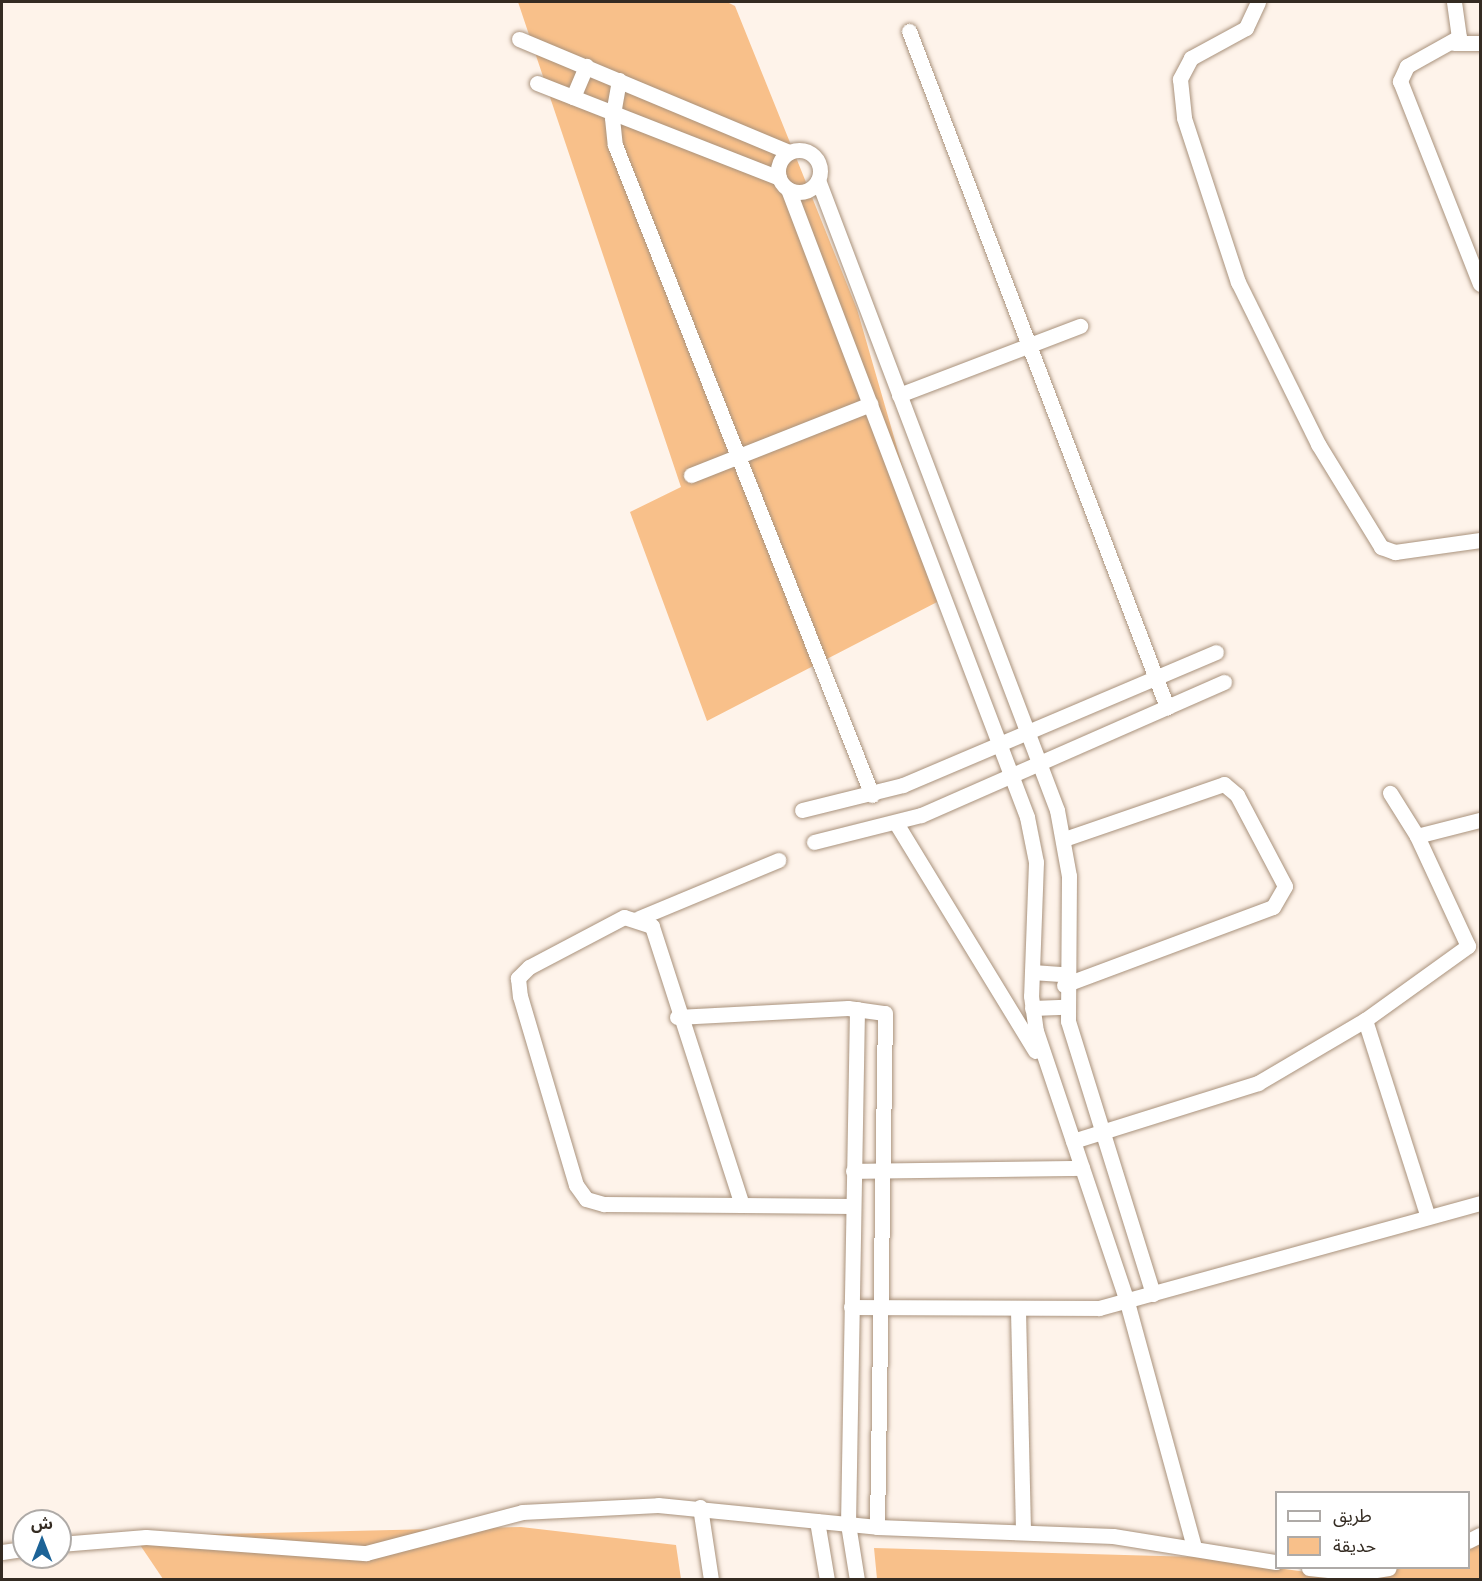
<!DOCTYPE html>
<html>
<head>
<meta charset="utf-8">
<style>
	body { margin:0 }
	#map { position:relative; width:1482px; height:1581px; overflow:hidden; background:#fef3ea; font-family:Inter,"Noto Sans Arabic",sans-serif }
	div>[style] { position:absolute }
	.green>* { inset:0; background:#f8c08a }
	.roads { filter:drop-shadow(0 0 2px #a9927c) drop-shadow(0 0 2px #a9927c) }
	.minor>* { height:15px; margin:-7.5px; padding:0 7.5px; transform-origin:7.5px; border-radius:7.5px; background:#fff }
	.minor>.ring { margin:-7.5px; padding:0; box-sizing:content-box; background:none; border:15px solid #fff; border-radius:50% }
	span { translate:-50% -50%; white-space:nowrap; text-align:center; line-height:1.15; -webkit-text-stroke:6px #fff; paint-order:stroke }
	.frame { position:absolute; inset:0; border:3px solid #342b22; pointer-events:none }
	.legend { position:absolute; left:1275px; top:1491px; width:195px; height:78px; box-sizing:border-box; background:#fff; border:2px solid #aeaaa7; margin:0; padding:8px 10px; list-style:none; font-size:18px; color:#342b22 }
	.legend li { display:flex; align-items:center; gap:12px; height:30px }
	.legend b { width:30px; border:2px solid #aeaaa7 }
	.north { position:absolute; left:12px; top:1509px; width:60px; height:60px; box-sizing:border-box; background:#fff; border:2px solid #aeaaa7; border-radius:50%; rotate:0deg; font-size:16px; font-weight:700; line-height:24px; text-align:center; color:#342b22 }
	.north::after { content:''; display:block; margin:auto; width:21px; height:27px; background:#1c6397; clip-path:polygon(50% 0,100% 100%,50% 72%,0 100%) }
</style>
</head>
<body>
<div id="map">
	<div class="green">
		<div style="clip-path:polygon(518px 2px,727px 2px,735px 6px,857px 309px,941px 600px,707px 721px,630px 512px,681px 487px)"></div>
		<div style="clip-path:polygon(521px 1527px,676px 1545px,681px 1579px,163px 1579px,134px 1536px)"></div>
		<div style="clip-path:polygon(1480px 1534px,1480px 1579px,877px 1579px,874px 1548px,1197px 1557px,1343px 1577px,1374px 1568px,1468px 1568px,1469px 1538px)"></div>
	</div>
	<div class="roads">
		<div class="minor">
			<div style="left:1258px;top:2px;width:29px;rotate:115deg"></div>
			<div style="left:1246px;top:28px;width:63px;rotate:151.4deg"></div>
			<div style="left:1191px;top:58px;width:24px;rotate:118deg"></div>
			<div style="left:1180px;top:79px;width:39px;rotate:84deg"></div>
			<div style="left:1184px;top:118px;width:173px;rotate:71.8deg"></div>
			<div style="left:1238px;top:282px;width:181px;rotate:63.7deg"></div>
			<div style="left:1318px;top:444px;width:121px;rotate:58.5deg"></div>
			<div style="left:1381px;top:547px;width:15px;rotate:20deg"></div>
			<div style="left:1395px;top:552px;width:86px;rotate:-8deg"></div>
			<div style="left:1454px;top:2px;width:35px;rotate:82deg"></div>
			<div style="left:1459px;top:37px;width:60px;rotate:150.9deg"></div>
			<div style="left:1407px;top:66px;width:17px;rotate:115deg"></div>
			<div style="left:1400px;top:81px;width:218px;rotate:68.5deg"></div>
			<div style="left:909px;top:31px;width:724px;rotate:69.11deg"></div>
			<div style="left:519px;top:39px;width:293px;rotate:22.7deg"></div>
			<div style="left:1454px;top:43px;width:26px"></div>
			<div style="left:619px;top:80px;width:39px;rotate:100deg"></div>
			<div style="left:612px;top:118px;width:27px;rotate:84deg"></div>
			<div style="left:615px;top:145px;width:699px;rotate:68.43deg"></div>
			<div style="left:537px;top:83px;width:260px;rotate:21.4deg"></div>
			<div style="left:573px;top:97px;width:34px;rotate:-67deg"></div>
			<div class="ring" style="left:778px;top:150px;width:27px;height:27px"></div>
			<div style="left:818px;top:180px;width:674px;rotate:69.23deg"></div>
			<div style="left:1057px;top:810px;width:67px;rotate:79.7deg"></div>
			<div style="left:1069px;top:876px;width:145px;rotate:90.4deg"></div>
			<div style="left:1068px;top:1021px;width:286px;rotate:72.7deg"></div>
			<div style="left:788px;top:189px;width:672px;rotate:69.16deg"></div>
			<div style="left:1027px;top:817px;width:46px;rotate:78.7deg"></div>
			<div style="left:1036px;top:862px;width:134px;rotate:92.1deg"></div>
			<div style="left:1031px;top:996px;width:35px;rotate:82deg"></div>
			<div style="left:1036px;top:1031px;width:286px;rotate:71.4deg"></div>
			<div style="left:1127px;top:1302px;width:254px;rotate:74.7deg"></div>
			<div style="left:899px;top:395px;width:194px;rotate:-20.9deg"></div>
			<div style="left:691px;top:475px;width:193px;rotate:-21.6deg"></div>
			<div style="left:802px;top:810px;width:104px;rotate:-13.9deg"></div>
			<div style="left:903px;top:785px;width:340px;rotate:-23deg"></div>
			<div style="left:896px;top:823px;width:267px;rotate:58.6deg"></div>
			<div style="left:1417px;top:836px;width:65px;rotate:-14.3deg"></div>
			<div style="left:814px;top:842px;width:110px;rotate:-14.2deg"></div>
			<div style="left:921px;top:815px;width:331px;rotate:-23.7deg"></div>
			<div style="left:639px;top:918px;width:151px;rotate:-22.6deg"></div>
			<div style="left:1032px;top:972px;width:32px;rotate:4deg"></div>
			<div style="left:1064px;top:985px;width:223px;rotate:-20.5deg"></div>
			<div style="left:1273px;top:907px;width:24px;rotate:-60deg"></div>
			<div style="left:1285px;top:886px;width:103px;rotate:-117.8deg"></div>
			<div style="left:1237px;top:795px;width:17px;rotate:-140deg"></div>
			<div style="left:1224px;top:784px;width:169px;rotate:161deg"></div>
			<div style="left:1032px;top:1008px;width:33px;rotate:-2deg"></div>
			<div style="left:857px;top:1009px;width:515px;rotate:91deg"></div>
			<div style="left:848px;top:1524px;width:57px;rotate:80.9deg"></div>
			<div style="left:677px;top:1017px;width:171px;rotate:-3deg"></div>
			<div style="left:848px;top:1008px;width:37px;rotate:8deg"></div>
			<div style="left:885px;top:1013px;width:514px;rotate:90.89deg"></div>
			<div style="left:1365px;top:1020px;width:204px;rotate:72.3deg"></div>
			<div style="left:1073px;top:1141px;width:194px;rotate:-17.4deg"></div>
			<div style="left:1258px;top:1083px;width:124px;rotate:-30.5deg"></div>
			<div style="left:1365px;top:1020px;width:127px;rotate:-35.7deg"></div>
			<div style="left:1468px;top:946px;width:121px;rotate:-114.9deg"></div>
			<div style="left:1417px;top:836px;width:51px;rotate:-122.1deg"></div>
			<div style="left:853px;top:1171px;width:229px;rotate:-0.8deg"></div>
			<div style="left:742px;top:1205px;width:293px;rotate:-107.9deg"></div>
			<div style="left:652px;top:926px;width:29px;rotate:-162deg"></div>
			<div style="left:624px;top:917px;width:107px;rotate:152.2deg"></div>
			<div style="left:529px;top:967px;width:16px;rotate:135deg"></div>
			<div style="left:518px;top:978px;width:18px;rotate:84deg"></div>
			<div style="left:520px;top:996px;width:197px;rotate:73.5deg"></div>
			<div style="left:576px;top:1185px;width:17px;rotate:54deg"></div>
			<div style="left:586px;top:1199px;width:19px;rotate:16deg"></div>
			<div style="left:604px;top:1204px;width:138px;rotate:0.4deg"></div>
			<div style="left:742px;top:1205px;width:110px;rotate:0.5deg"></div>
			<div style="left:851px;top:1307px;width:248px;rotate:0.2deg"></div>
			<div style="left:1099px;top:1308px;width:395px;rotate:-15.4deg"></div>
			<div style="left:1018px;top:1310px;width:221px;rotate:88.7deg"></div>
			<div style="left:700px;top:1507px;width:74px;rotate:81.4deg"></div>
			<div style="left:817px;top:1521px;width:60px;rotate:80.4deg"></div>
			<div style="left:1468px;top:1541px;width:13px;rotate:-27deg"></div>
			<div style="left:60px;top:1544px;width:86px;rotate:-4.7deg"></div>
			<div style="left:146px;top:1537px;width:221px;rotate:4.2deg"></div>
			<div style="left:366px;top:1553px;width:161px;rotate:-14.7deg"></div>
			<div style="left:522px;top:1512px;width:136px;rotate:-2.9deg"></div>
			<div style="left:658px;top:1505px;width:220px;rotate:5.7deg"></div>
			<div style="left:877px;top:1527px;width:236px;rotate:2.2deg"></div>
			<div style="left:1113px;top:1536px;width:165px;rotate:9.1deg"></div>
			<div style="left:2px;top:1552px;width:22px;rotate:-8deg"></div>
			<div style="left:1309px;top:1568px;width:48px;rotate:5.9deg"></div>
			<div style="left:1357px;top:1573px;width:32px;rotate:-9deg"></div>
		</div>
	</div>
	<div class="frame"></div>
	<ul class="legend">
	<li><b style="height:8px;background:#fff"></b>طريق</li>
	<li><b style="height:16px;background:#f8c08a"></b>حديقة</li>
	</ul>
	<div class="north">ش</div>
</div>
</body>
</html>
